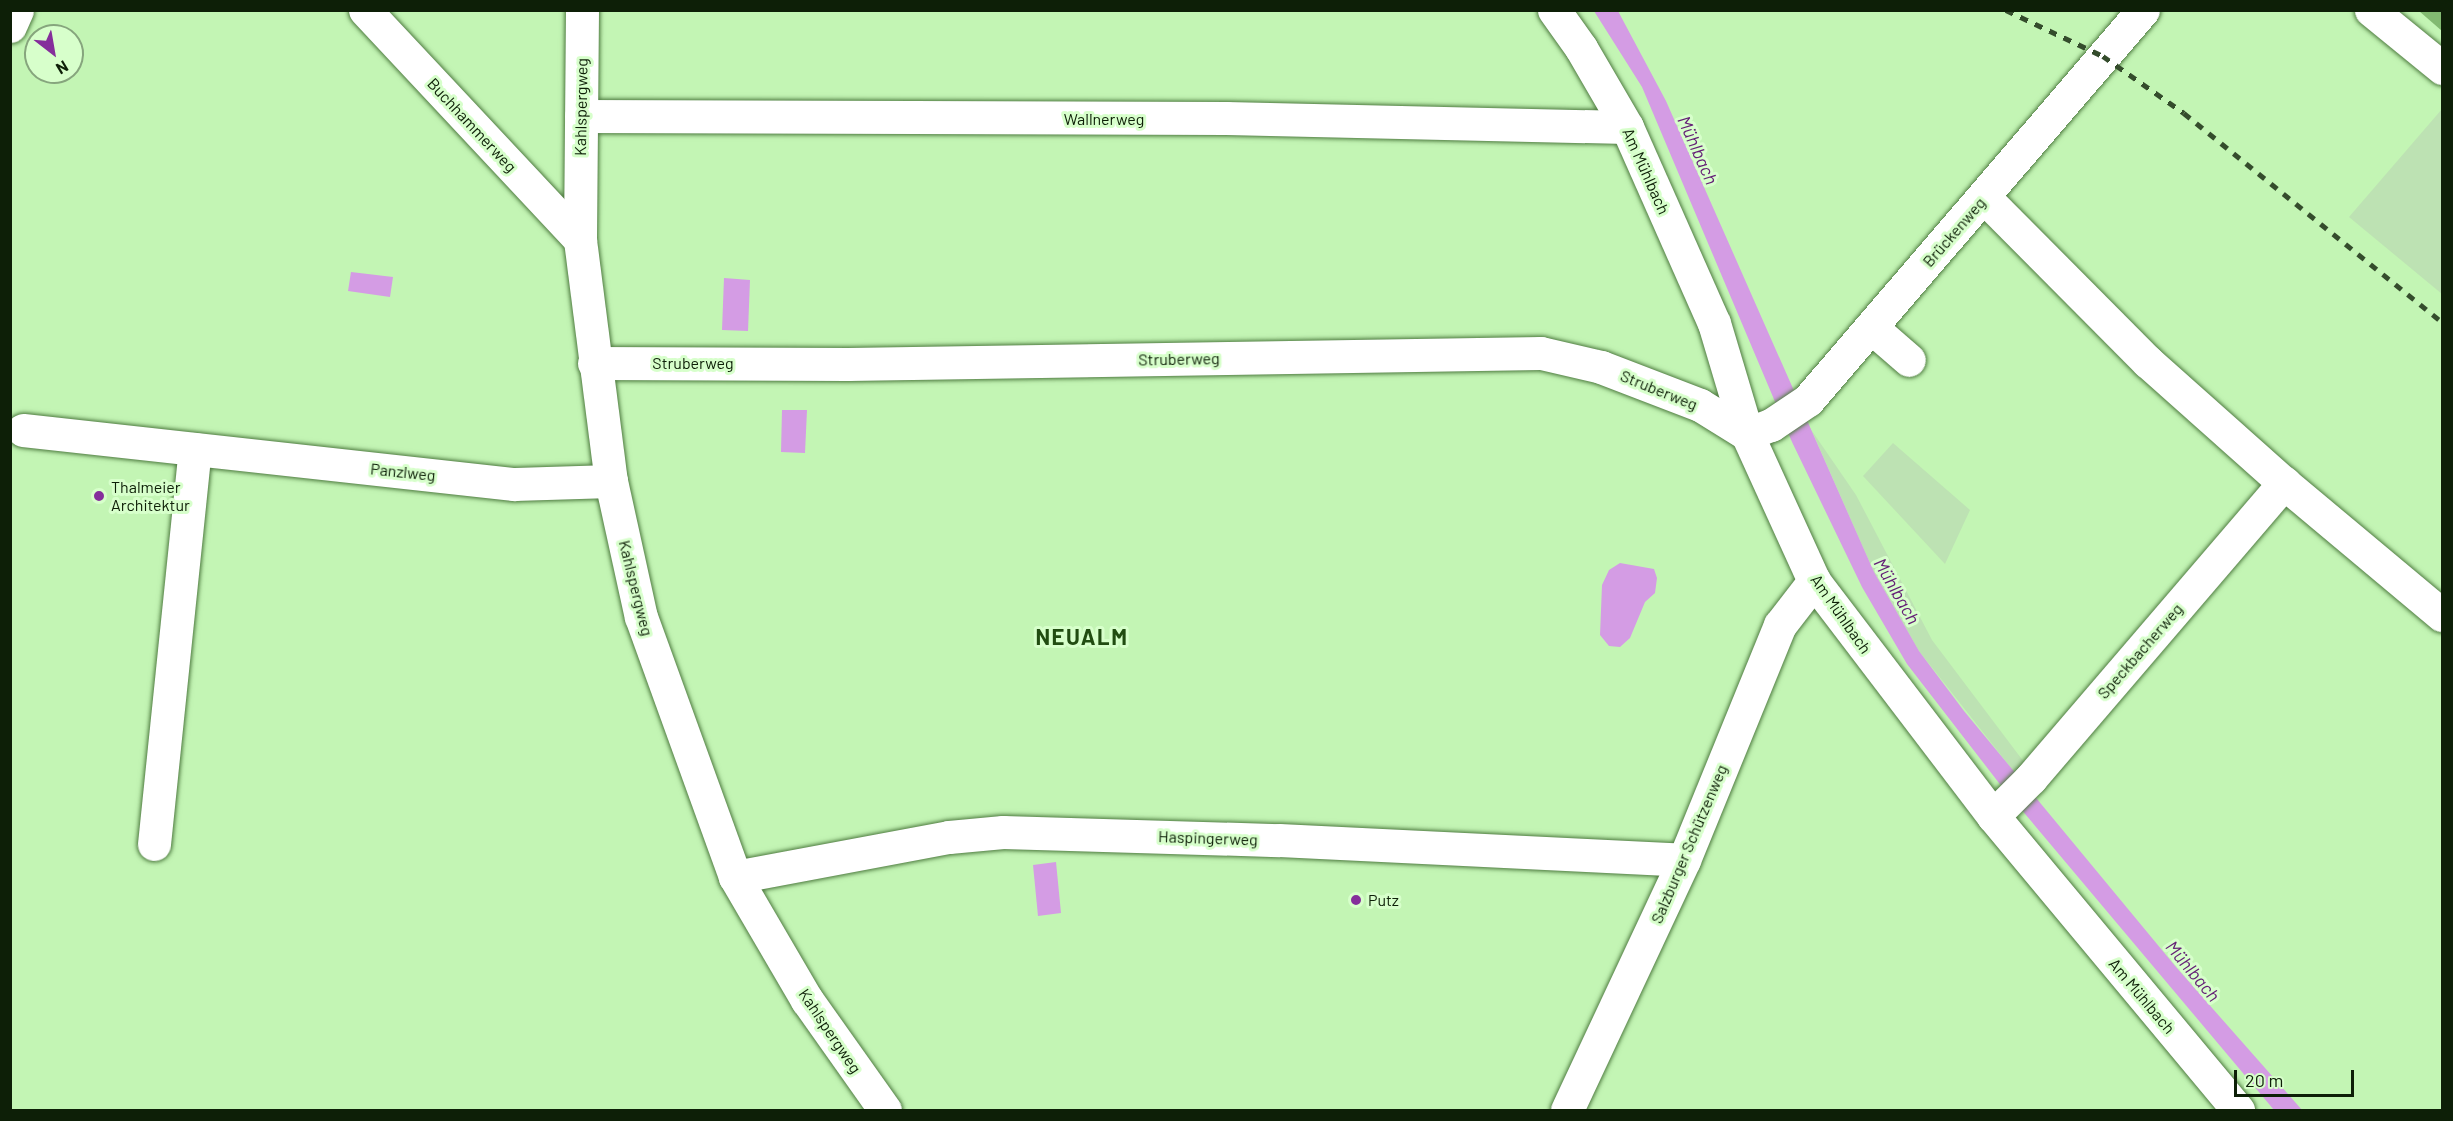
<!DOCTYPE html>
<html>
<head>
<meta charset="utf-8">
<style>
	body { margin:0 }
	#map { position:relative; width:2453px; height:1121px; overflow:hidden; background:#c3f5b4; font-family:Barlow,sans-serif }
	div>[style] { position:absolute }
	.green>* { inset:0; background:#bde2b3 }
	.forest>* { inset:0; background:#82ba71 }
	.water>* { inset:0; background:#d49ce4 }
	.roads { filter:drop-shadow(0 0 2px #4f7c41) drop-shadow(0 0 2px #4f7c41) }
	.minor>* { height:33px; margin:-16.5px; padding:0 16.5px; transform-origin:16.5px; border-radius:16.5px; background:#fff }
	.rail>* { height:4.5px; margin-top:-2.25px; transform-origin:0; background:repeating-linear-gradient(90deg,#344c2c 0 8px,transparent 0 16px) }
	.dots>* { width:16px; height:16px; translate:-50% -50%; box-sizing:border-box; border:3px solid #d7ffcb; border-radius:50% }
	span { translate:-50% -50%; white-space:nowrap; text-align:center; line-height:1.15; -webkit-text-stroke:6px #d7ffcb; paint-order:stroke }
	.street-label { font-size:16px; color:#0d1f07 }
	.poi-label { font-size:16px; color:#0d1f07 }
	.left { translate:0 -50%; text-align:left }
	.water-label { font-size:18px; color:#642076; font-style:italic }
	.district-label { font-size:22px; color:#214c11; font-weight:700; letter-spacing:1.5px }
	.frame { position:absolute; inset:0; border:12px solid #0d1f07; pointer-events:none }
	.north { position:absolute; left:24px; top:24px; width:60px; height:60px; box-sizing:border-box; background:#d7ffcb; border:2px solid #86a57d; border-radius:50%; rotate:149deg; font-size:16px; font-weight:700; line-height:24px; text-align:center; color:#0d1f07 }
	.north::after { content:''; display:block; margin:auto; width:21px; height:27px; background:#852e9b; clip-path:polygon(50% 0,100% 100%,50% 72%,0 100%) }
	.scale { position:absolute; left:2234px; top:1070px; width:120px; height:27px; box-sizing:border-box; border:3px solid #0d1f07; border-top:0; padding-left:8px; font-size:18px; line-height:21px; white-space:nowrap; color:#0d1f07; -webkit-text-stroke:4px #d7ffcb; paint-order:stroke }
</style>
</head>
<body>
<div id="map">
	<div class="green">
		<div style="clip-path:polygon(2442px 109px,2442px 294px,2349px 217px)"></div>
		<div style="clip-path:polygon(1812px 431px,1856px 495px,1932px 640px,2027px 766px,2015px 773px,1919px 651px,1874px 572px)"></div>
		<div style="clip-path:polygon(1893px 443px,1970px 510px,1945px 564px,1863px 476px)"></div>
	</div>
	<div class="forest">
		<div style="clip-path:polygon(2419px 11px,2442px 11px,2442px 31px)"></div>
	</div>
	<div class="water">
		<div style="clip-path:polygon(1594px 11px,1618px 11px,1666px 101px,1874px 572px,1919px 651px,1964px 711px,2176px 967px,2302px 1110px,2274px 1110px,1999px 783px,1907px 664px,1862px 587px,1792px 442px,1642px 87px)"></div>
		<div style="clip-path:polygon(351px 272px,393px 277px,390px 297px,348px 291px)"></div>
		<div style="clip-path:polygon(724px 278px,750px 280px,748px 331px,722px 330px)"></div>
		<div style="clip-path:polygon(782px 410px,807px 410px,805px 453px,781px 452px)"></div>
		<div style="clip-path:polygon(1620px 563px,1654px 569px,1657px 578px,1655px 593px,1645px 602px,1630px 638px,1620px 647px,1609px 646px,1600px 635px,1602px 585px,1609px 570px)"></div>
		<div style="clip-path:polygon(1056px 862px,1061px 913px,1038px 916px,1033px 865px)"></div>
	</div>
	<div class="roads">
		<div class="minor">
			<div style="left:365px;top:10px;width:315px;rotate:46.9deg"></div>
			<div style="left:582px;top:10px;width:230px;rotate:90.5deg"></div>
			<div style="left:580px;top:240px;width:243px;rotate:82.7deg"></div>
			<div style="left:611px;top:481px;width:139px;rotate:77.6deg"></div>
			<div style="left:641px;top:617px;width:276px;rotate:70.1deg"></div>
			<div style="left:735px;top:877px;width:143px;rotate:59.7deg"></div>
			<div style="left:807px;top:1000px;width:135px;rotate:54.7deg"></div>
			<div style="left:1554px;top:10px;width:47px;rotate:54.6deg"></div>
			<div style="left:1581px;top:48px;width:91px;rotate:59.8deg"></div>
			<div style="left:1627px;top:127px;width:214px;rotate:66.1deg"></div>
			<div style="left:1714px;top:323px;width:116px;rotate:73.4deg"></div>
			<div style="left:1747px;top:434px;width:162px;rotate:65.5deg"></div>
			<div style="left:1814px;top:581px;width:295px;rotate:52.7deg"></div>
			<div style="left:1993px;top:816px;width:383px;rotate:50.2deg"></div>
			<div style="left:2371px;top:10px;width:92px;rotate:39.2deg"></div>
			<div style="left:10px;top:26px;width:17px;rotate:-66deg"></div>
			<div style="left:581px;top:116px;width:645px;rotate:0.18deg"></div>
			<div style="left:1226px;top:118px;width:401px;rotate:1.3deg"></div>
			<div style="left:1985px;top:198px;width:231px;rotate:45.2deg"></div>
			<div style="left:2148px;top:362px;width:182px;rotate:41.7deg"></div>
			<div style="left:2284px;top:483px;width:206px;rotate:39.9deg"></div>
			<div style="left:1871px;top:327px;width:50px;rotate:41deg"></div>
			<div style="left:594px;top:363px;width:254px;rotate:0.2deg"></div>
			<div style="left:848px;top:364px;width:693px;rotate:-0.91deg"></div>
			<div style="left:1541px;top:353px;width:62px;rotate:13.1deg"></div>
			<div style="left:1601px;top:367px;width:106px;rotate:21deg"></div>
			<div style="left:1700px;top:405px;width:55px;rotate:31.7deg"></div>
			<div style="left:1747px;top:434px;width:26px;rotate:-21deg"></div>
			<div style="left:1771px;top:425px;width:45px;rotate:-34deg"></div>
			<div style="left:1808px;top:400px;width:514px;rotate:-49.34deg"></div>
			<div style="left:23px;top:430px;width:494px;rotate:6.3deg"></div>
			<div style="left:514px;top:484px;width:97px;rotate:-1.8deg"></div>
			<div style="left:1993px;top:816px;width:54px;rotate:-45deg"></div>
			<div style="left:2031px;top:778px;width:389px;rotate:-49.4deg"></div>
			<div style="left:154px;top:844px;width:397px;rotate:-84.1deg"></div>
			<div style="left:735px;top:877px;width:218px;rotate:-10.6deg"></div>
			<div style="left:949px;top:837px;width:54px;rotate:-5.3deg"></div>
			<div style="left:1003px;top:832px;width:276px;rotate:1.7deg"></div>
			<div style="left:1279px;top:840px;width:405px;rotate:2.8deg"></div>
			<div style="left:1567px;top:1110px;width:276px;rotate:-64.9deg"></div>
			<div style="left:1684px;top:860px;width:254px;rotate:-67.8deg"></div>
			<div style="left:1780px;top:625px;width:56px;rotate:-52.3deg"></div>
		</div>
	</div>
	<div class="rail">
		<div style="left:2006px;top:10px;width:107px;rotate:25.4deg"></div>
		<div style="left:2103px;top:56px;width:99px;rotate:35.1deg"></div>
		<div style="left:2184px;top:113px;width:332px;rotate:39deg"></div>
	</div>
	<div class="dots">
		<div style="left:99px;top:496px;background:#852e9b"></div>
		<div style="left:1356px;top:900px;background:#852e9b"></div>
	</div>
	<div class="street-label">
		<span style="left:581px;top:107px;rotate:-89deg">Kahlspergweg</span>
		<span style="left:1104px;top:119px">Wallnerweg</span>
		<span style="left:472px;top:125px;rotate:47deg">Buchhammerweg</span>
		<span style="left:1646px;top:171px;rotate:66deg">Am Mühlbach</span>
		<span style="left:1954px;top:232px;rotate:-49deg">Brückenweg</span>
		<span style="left:1179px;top:359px;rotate:-1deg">Struberweg</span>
		<span style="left:693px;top:363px">Struberweg</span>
		<span style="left:1659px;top:390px;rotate:22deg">Struberweg</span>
		<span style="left:403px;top:472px;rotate:6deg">Panzlweg</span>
		<span style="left:636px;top:588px;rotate:76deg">Kahlspergweg</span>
		<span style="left:1841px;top:614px;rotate:55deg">Am Mühlbach</span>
		<span style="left:2140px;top:651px;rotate:-49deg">Speckbacherweg</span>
		<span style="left:1208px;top:838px;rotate:2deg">Haspingerweg</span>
		<span style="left:1689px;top:844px;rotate:-67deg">Salzburger Schützenweg</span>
		<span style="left:2142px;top:996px;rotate:50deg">Am Mühlbach</span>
		<span style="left:830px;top:1031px;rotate:56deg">Kahlspergweg</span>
	</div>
	<div class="poi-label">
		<span class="left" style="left:111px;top:496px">Thalmeier<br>Architektur</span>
		<span class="left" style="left:1368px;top:900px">Putz</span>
	</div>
	<div class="water-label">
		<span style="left:1698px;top:150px;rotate:66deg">Mühlbach</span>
		<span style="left:1897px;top:591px;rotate:60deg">Mühlbach</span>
		<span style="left:2193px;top:971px;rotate:50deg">Mühlbach</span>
	</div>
	<div class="district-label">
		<span style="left:1082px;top:637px">NEUALM</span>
	</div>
	<div class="frame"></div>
	<div class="north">N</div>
	<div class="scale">20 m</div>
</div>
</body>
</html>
